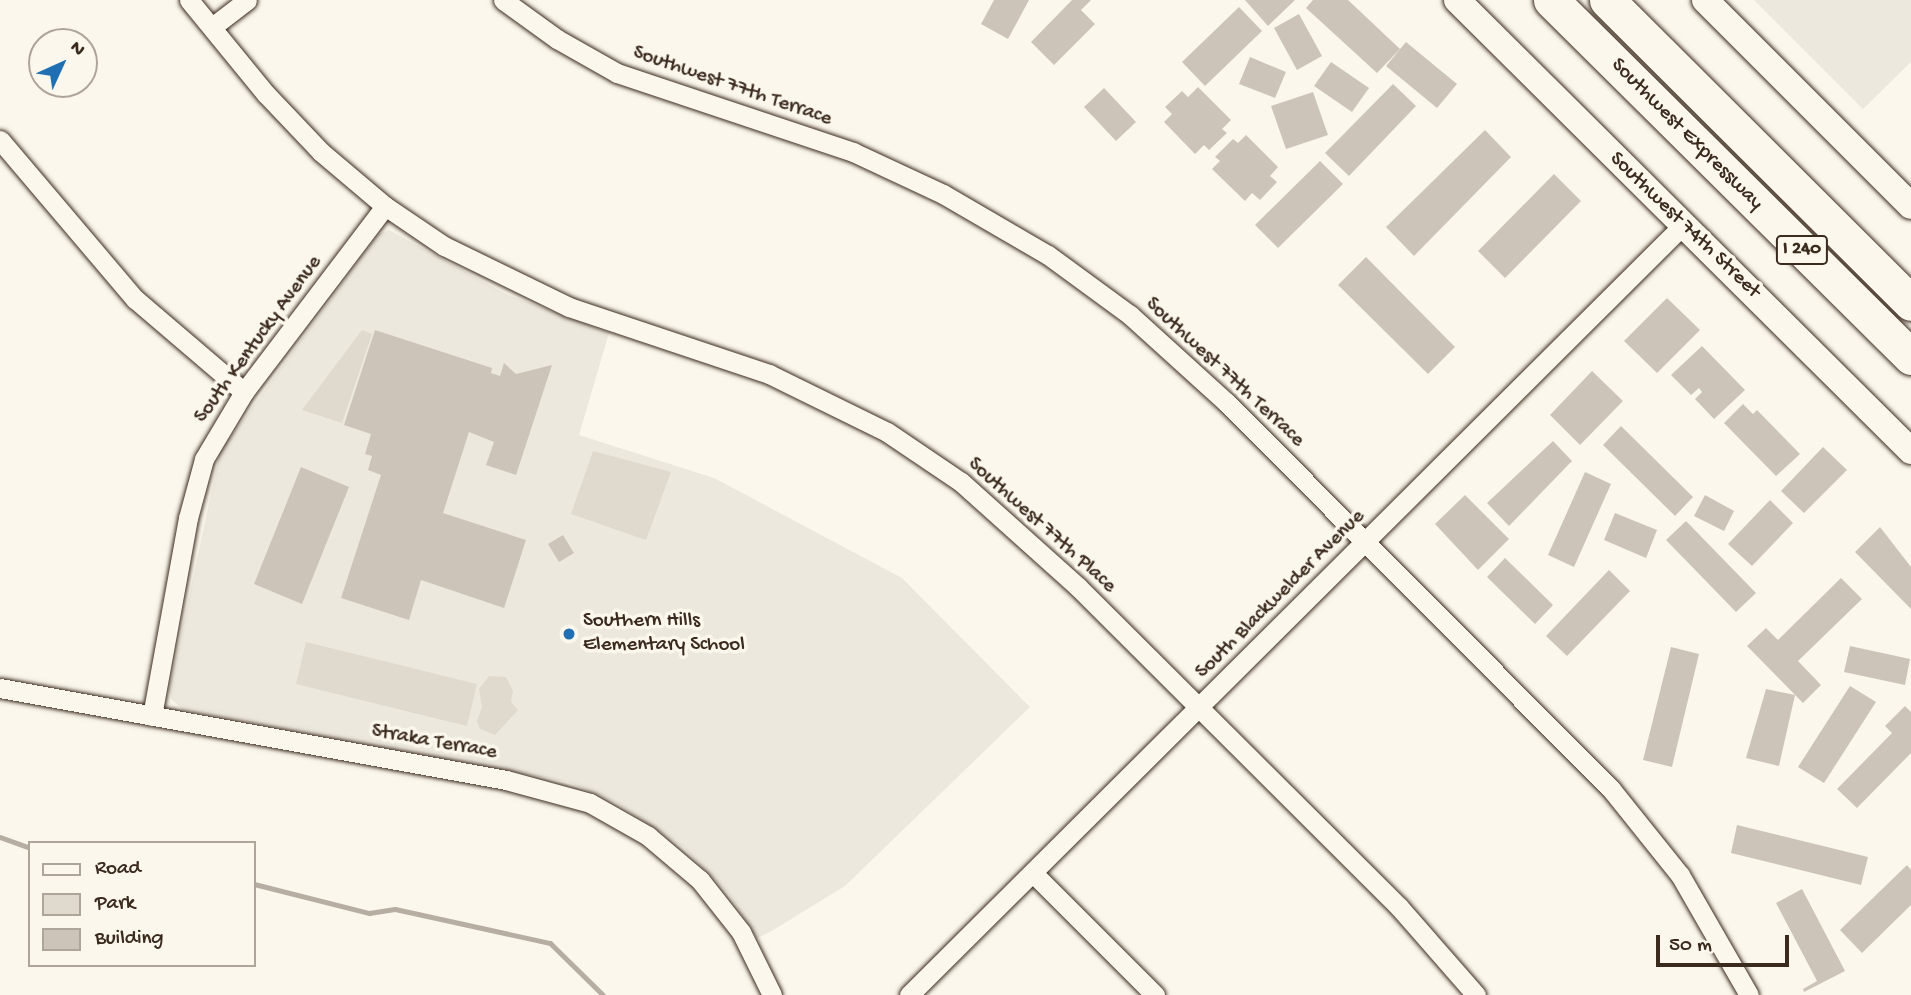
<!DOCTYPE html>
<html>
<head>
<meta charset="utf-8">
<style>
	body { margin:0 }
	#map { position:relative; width:1911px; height:995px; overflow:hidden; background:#fbf7ec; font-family:"Gochi Hand",sans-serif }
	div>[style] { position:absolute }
	.built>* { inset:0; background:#ede8dd }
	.green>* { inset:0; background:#dfd9ce }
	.stream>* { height:5px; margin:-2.5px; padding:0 2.5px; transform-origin:2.5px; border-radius:2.5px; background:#b6aea2 }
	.building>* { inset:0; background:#ccc4b9 }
	.roads { filter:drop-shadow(0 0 2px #3b2a1e) drop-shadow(0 0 2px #3b2a1e) }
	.minor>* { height:19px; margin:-9.5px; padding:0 9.5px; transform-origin:9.5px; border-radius:9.5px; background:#fbf7ec }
	.secondary>* { height:26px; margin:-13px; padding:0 13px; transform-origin:13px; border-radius:13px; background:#fbf7ec }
	.motorway>* { height:35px; margin:-17.5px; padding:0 17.5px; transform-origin:17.5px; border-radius:17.5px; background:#fbf7ec }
	.dots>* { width:19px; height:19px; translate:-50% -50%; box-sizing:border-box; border:4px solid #fbf7ec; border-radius:50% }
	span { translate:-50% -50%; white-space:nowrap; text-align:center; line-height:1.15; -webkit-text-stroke:7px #fbf7ec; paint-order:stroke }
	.shield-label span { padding:2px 5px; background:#fbf7ec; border:2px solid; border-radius:5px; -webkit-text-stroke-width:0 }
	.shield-label { font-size:19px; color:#3b2a1e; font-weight:700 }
	.street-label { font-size:21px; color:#3b2a1e }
	.poi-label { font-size:21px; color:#3b2a1e }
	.left { translate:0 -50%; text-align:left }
	.legend { position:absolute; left:28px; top:841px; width:228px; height:126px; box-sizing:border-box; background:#fbf7ec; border:2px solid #aea59a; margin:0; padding:9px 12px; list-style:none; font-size:21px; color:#3b2a1e }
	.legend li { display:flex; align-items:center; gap:14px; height:35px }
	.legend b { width:35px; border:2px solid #aea59a }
	.north { position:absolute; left:28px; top:28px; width:70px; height:70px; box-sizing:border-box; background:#fbf7ec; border:2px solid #aea59a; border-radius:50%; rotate:45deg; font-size:19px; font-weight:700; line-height:28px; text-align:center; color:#3b2a1e }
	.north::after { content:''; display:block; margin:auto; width:24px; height:32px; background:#1f6fb2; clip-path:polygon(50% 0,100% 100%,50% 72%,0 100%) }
	.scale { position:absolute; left:1656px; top:935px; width:133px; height:32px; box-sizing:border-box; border:4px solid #3b2a1e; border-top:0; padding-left:9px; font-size:21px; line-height:24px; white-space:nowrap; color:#3b2a1e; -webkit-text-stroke:5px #fbf7ec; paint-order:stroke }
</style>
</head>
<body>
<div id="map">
	<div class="built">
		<div style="clip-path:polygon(1754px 0,1911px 0,1911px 62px,1863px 109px)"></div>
		<div style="clip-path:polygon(389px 230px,506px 294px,609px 333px,579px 435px,714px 478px,902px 578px,1030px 707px,845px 886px,770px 932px,757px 938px,729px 894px,683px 847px,615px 802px,568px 782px,184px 710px,172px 700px,169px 690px,220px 452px,378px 234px)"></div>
	</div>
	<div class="green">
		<div style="clip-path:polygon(362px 330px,372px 334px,342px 423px,302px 410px)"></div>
		<div style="clip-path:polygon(593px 451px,671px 472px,646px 540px,571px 514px)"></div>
		<div style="clip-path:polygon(306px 642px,477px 684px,467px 726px,296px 684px)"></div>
		<div style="clip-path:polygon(489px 676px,506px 677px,513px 691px,511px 702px,518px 710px,495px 735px,480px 729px,477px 721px,482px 707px,479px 689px)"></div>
	</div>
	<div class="stream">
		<div style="left:0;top:837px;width:32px;rotate:20deg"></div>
		<div style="left:254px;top:884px;width:119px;rotate:14.2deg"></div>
		<div style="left:369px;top:913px;width:26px;rotate:-9deg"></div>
		<div style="left:395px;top:909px;width:159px;rotate:12.4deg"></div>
		<div style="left:550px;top:943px;width:74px;rotate:44.5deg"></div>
	</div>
	<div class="building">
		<div style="clip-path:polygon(994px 0,1029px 0,1008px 39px,981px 24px)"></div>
		<div style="clip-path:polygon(1072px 0,1091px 0,1081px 10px,1095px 24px,1054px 65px,1031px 42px)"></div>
		<div style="clip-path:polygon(1245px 0,1295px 0,1268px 26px)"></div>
		<div style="clip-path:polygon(1313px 0,1348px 0,1400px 49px,1377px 73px,1306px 8px)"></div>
		<div style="clip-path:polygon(1239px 7px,1262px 31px,1205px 86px,1182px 62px)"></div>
		<div style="clip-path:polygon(1299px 14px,1322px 56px,1297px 70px,1274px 28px)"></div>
		<div style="clip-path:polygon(1406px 42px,1457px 84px,1437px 108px,1386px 66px)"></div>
		<div style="clip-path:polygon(1250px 57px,1286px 72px,1275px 98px,1239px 84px)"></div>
		<div style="clip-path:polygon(1331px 62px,1369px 88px,1352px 112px,1314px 86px)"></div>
		<div style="clip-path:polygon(1393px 84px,1416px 106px,1349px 176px,1325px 153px)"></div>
		<div style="clip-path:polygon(1198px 87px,1231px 120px,1222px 129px,1227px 133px,1209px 150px,1204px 145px,1195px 154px,1164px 122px,1172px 114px,1165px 107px,1182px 91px,1188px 97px)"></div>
		<div style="clip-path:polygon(1104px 88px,1136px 122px,1116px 141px,1084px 107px)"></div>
		<div style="clip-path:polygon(1313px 92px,1328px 135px,1286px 149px,1271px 106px)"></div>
		<div style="clip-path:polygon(1485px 130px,1511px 157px,1414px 256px,1386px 227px)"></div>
		<div style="clip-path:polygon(1246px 135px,1278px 167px,1270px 176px,1277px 182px,1260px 200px,1252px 193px,1245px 201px,1212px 169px,1220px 161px,1215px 157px,1233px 139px,1238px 143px)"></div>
		<div style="clip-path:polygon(1320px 161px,1343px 184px,1278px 248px,1255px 225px)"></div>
		<div style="clip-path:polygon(1554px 174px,1581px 201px,1505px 278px,1478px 251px)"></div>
		<div style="clip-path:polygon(1366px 257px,1455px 347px,1428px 374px,1338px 285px)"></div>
		<div style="clip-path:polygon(1667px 298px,1700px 330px,1657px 373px,1624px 341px)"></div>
		<div style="clip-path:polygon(375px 330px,492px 368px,491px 373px,500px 376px,504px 363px,516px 374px,552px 365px,516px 475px,486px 465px,494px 442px,469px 432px,443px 513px,526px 540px,504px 608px,421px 580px,409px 620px,341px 598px,381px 475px,368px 470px,372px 456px,365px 454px,371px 434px,344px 425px)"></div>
		<div style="clip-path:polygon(1702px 346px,1745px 390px,1714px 419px,1695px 399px,1702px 392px,1699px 388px,1691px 395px,1671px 375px)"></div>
		<div style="clip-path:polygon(1592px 371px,1623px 401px,1580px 445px,1550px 415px)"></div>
		<div style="clip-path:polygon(1743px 404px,1753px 414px,1757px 410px,1800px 454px,1776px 476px,1724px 423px)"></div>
		<div style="clip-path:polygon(1621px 426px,1693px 497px,1675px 516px,1603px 445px)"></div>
		<div style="clip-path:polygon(1553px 441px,1572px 461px,1509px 526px,1487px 503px)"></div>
		<div style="clip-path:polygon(1823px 447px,1847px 470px,1804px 513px,1781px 491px)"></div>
		<div style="clip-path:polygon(301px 467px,349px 487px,302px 604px,254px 584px)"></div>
		<div style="clip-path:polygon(1585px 472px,1611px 484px,1574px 567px,1548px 555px)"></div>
		<div style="clip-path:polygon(1465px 495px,1509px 539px,1478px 570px,1435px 524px)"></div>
		<div style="clip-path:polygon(1705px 495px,1734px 511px,1724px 531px,1694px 516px)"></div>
		<div style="clip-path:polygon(1770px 500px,1793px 523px,1752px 566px,1728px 544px)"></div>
		<div style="clip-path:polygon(1615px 513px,1657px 530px,1646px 558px,1604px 540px)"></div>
		<div style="clip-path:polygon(1686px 521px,1756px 593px,1736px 612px,1666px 540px)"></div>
		<div style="clip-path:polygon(1880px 527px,1911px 567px,1911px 609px,1855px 552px)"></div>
		<div style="clip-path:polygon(563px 535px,574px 553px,559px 562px,548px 544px)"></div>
		<div style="clip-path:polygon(1505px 558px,1553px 605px,1535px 624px,1487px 577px)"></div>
		<div style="clip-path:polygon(1609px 570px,1630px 591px,1567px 656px,1546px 636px)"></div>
		<div style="clip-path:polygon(1841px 578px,1862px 599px,1798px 661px,1821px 685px,1803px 703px,1747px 646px,1766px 628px,1778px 640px)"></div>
		<div style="clip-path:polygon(1850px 646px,1910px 659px,1905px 685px,1844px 672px)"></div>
		<div style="clip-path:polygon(1671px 647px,1699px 654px,1672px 767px,1643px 760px)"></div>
		<div style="clip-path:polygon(1850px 686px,1876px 702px,1824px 783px,1798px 767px)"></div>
		<div style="clip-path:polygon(1766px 689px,1795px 695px,1779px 766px,1746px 758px)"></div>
		<div style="clip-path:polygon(1905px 706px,1911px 712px,1911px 753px,1857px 808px,1837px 789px,1892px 733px,1885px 726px)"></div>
		<div style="clip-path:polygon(1737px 825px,1868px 857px,1861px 885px,1731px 853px)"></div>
		<div style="clip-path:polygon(1907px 865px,1911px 870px,1911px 905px,1862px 953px,1840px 930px)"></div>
		<div style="clip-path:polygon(1802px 889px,1845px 971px,1804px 992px,1803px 989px,1817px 981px,1776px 903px)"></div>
	</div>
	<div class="roads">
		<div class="minor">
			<div style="left:189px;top:0;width:122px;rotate:50.7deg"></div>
			<div style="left:266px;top:94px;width:80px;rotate:46.5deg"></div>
			<div style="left:321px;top:152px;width:84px;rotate:40.2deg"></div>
			<div style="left:385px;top:206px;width:71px;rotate:34.1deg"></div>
			<div style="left:444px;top:246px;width:139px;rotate:26deg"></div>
			<div style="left:569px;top:307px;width:211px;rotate:18.5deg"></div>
			<div style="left:769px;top:374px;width:131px;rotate:26.2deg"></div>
			<div style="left:887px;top:432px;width:89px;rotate:34deg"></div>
			<div style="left:961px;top:482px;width:157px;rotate:41.9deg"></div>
			<div style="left:1078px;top:587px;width:453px;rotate:44.9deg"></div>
			<div style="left:1399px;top:907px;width:117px;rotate:48.8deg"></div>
			<div style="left:503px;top:0;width:67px;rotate:35.8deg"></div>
			<div style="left:557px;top:39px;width:69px;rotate:29.5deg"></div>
			<div style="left:617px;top:73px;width:249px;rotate:18.5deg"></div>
			<div style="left:853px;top:152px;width:99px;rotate:25deg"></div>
			<div style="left:943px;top:194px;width:121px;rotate:30.2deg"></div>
			<div style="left:1048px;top:255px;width:102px;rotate:36.2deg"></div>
			<div style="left:1130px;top:315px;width:130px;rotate:42.2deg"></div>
			<div style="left:1226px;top:402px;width:546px;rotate:45.15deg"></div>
			<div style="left:1611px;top:789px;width:110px;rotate:51.3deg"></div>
			<div style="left:1680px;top:875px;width:138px;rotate:60.1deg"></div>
			<div style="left:212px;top:27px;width:44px;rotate:-37.6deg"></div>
			<div style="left:0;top:140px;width:209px;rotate:49.7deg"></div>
			<div style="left:135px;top:299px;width:143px;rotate:40.5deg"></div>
			<div style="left:0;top:688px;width:514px;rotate:10.3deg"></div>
			<div style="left:506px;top:780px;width:87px;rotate:15.3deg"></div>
			<div style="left:590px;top:803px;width:67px;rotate:29.6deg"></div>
			<div style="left:648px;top:836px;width:68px;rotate:40.2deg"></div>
			<div style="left:700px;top:880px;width:66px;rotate:51.7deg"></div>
			<div style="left:741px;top:932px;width:70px;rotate:63.8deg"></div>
			<div style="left:152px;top:716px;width:201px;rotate:-79.7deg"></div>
			<div style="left:188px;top:518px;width:61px;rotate:-74.8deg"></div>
			<div style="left:204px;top:459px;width:78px;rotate:-59.2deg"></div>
			<div style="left:244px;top:392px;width:233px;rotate:-52.8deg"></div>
			<div style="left:1035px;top:875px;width:170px;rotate:45deg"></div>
			<div style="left:909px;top:995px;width:1092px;rotate:-44.85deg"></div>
		</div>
		<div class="secondary">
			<div style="left:1457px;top:0;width:640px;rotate:44.81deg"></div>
			<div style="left:1705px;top:0;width:291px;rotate:45deg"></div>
		</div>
		<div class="motorway">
			<div style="left:1551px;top:0;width:507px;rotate:44.76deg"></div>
			<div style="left:1607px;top:0;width:429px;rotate:44.9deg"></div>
		</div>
	</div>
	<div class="dots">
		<div style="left:569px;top:634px;background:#1f6fb2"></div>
	</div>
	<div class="shield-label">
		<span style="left:1802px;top:250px">I 240</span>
	</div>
	<div class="street-label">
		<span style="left:732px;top:87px;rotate:19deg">Southwest 77th Terrace</span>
		<span style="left:1686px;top:135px;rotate:45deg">Southwest Expressway</span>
		<span style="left:1684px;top:226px;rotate:44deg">Southwest 74th Street</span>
		<span style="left:259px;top:340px;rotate:-54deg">South Kentucky Avenue</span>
		<span style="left:1224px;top:373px;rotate:43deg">Southwest 77th Terrace</span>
		<span style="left:1041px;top:526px;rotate:42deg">Southwest 77th Place</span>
		<span style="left:1281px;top:595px;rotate:-45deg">South Blackwelder Avenue</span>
		<span style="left:434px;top:743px;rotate:10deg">Straka Terrace</span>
	</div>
	<div class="poi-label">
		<span class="left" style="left:583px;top:634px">Southern Hills<br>Elementary School</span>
	</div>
	<ul class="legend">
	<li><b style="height:9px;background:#fbf7ec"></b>Road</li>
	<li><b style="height:19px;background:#dfd9ce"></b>Park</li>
	<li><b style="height:19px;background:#ccc4b9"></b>Building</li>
	</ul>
	<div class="north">N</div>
	<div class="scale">50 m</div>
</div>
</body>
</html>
